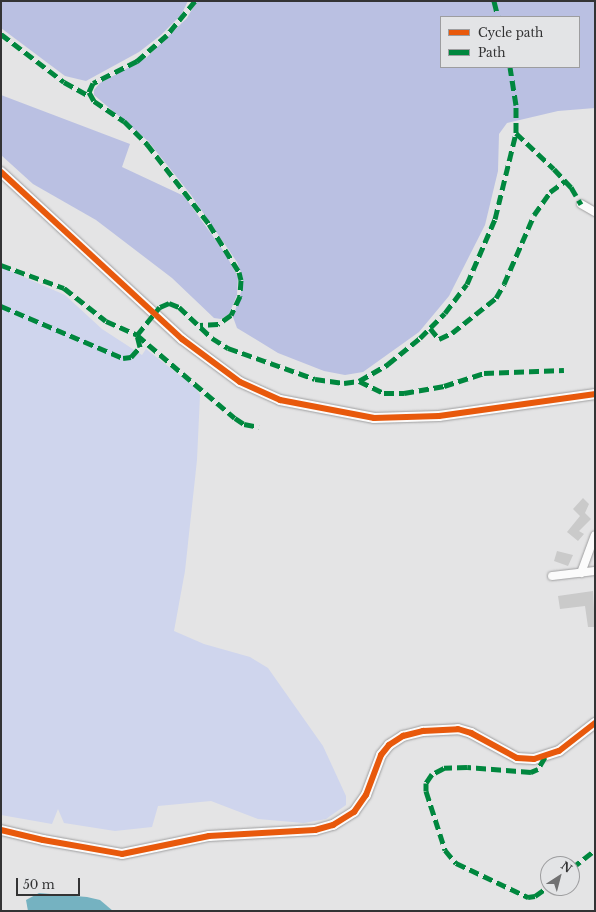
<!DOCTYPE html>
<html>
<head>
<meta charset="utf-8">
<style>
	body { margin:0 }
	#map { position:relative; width:596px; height:912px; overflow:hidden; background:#e4e4e5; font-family:"Libre Baskerville",serif }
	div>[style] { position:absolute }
	.green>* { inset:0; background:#cfd5ed }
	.forest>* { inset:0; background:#bac0e2 }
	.water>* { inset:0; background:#75b2c1 }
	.building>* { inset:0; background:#cacaca }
	.roads { filter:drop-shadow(0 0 1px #9e9e9f) drop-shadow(0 0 1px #9e9e9f) }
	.minor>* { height:8px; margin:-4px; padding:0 4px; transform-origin:4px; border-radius:4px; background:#fbfbfb }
	.tertiary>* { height:10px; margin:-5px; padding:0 5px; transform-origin:5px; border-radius:5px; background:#fbfbfb }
	.quiet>* { height:5px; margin-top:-2.5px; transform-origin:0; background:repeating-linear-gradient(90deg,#00873e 0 10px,transparent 0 15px) }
	.cycleway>* { height:6px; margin:-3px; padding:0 3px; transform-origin:3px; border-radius:3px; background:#e8590c }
	span { translate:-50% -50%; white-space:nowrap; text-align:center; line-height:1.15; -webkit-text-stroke:3px #e3e4e6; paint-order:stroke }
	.frame { position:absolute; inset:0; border:2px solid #333334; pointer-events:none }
	.legend { position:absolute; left:440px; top:16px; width:140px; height:52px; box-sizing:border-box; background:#e3e4e6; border:1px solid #9d9d9f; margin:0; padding:5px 7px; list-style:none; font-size:12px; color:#333334 }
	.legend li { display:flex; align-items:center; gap:8px; height:20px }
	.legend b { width:20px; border:1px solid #9d9d9f }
	.north { position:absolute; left:540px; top:856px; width:40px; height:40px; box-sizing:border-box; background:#e3e4e6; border:1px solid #9d9d9f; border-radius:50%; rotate:36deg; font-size:11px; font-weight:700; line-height:16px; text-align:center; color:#333334 }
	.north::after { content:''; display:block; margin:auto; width:14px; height:18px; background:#717172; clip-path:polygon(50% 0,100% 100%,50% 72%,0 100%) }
	.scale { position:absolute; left:16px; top:878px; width:64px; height:18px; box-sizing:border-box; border:2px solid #333334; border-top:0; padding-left:5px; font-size:12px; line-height:14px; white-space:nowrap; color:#333334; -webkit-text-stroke:3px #e3e4e6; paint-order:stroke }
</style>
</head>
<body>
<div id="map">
	<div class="green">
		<div style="clip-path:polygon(1px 267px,65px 295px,102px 329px,142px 355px,146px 349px,196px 388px,200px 395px,197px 460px,185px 571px,174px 631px,204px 644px,250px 657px,268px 668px,323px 746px,346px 796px,346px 805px,326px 819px,304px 823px,258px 819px,211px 801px,158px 806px,152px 827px,115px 831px,64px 823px,58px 809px,52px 824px,1px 815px)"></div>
	</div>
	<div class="forest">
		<div style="clip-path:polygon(1px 1px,188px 1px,181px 15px,161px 35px,139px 52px,86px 81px,65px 76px,1px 28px)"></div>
		<div style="clip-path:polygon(evenodd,197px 1px,595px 1px,595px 108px,558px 111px,507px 123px,499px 134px,498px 171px,485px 225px,449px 296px,419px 332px,363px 372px,345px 375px,324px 371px,278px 353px,237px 328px,233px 317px,243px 286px,243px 278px,237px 262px,191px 195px,148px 141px,94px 95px,94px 90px,100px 83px,146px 58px,187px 18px,197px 1px,441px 17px,579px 17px,579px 67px,441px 67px,441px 17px)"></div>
		<div style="clip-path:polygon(1px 95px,130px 144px,122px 167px,184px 196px,225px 253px,238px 277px,237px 295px,229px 314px,221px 319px,214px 318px,172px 278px,96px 220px,33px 184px,1px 155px)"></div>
	</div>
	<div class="water">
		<div style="clip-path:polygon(39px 893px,87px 897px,100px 900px,113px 911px,28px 911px,26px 900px)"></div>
	</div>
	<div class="building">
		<div style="clip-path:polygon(583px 498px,589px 504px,585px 513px,591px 519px,579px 531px,584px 534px,578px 541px,567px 532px,580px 516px,573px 509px)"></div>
		<div style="clip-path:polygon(557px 551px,573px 555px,568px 566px,554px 561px)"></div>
		<div style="clip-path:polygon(593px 591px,595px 627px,588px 627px,585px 606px,560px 609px,558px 596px)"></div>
	</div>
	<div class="roads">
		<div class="minor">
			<div style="left:581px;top:204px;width:16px;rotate:30deg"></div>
			<div style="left:581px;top:573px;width:40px;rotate:-69.8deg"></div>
			<div style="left:552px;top:576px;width:43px;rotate:-6.6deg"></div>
		</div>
		<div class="tertiary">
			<div style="left:1px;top:172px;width:246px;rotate:42.7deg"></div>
			<div style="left:182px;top:339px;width:72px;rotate:36.6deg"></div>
			<div style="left:240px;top:382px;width:44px;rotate:24.2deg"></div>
			<div style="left:280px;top:400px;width:96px;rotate:10.8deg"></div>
			<div style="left:374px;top:418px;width:65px;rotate:-1.8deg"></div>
			<div style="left:439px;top:416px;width:158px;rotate:-8deg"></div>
			<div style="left:1px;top:830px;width:43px;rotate:13.4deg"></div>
			<div style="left:43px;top:840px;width:80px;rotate:10deg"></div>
			<div style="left:122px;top:854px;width:89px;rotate:-11.7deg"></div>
			<div style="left:209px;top:836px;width:106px;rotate:-3.2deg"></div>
			<div style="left:315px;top:830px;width:19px;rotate:-16deg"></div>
			<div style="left:333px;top:825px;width:25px;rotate:-32deg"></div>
			<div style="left:354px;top:812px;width:21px;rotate:-55deg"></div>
			<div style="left:366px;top:795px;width:43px;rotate:-69.4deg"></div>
			<div style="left:381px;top:755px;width:13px;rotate:-51deg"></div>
			<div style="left:389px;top:745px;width:17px;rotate:-33deg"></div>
			<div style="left:403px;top:736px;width:21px;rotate:-14deg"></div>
			<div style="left:423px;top:731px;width:35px;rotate:-3deg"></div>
			<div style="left:458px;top:729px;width:14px;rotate:17deg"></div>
			<div style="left:471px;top:733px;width:52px;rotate:28.5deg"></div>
			<div style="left:517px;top:758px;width:17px;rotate:3deg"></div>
			<div style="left:534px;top:759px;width:26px;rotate:-18deg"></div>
			<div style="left:559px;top:751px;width:46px;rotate:-37.9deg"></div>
		</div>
	</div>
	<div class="quiet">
		<div style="left:195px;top:1px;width:44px;rotate:129.5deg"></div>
		<div style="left:167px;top:35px;width:40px;rotate:139deg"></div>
		<div style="left:137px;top:61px;width:49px;rotate:153.4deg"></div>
		<div style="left:93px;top:83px;width:10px;rotate:114deg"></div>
		<div style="left:89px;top:92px;width:10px;rotate:61deg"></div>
		<div style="left:94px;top:101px;width:36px;rotate:34deg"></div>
		<div style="left:124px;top:121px;width:33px;rotate:45deg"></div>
		<div style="left:147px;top:144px;width:101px;rotate:52.2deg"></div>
		<div style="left:209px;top:224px;width:57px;rotate:58deg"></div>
		<div style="left:239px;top:272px;width:8px;rotate:76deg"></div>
		<div style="left:241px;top:280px;width:16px;rotate:94deg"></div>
		<div style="left:240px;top:296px;width:21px;rotate:115deg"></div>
		<div style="left:231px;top:315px;width:16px;rotate:145deg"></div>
		<div style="left:218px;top:324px;width:18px;rotate:177deg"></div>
		<div style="left:494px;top:1px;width:16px;rotate:76deg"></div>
		<div style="left:1px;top:34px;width:79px;rotate:37.3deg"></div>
		<div style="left:64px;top:82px;width:29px;rotate:29deg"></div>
		<div style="left:516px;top:133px;width:52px;rotate:43.5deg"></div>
		<div style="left:554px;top:169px;width:25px;rotate:47deg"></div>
		<div style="left:571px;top:187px;width:20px;rotate:60deg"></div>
		<div style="left:1px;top:265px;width:67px;rotate:20.1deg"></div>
		<div style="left:64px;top:288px;width:53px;rotate:38.2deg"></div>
		<div style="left:106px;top:321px;width:34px;rotate:24deg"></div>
		<div style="left:137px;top:335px;width:36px;rotate:-51deg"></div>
		<div style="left:160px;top:307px;width:10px;rotate:-24deg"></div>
		<div style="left:169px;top:303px;width:11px;rotate:22deg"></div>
		<div style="left:179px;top:307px;width:45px;rotate:43.2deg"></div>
		<div style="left:212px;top:338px;width:19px;rotate:32deg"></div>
		<div style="left:228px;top:348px;width:92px;rotate:19.6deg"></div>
		<div style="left:315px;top:379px;width:29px;rotate:8deg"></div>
		<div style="left:344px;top:383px;width:15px;rotate:-8deg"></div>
		<div style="left:359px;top:381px;width:34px;rotate:-30deg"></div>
		<div style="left:388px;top:364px;width:41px;rotate:-39.1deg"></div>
		<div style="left:420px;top:338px;width:35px;rotate:-45deg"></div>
		<div style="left:445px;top:313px;width:36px;rotate:-53deg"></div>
		<div style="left:467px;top:284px;width:71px;rotate:-66.7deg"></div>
		<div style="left:495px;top:219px;width:89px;rotate:-76.3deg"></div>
		<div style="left:516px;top:133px;width:28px;rotate:-90deg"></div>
		<div style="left:516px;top:105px;width:38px;rotate:-99deg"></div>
		<div style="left:1px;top:306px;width:133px;rotate:23.1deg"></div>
		<div style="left:123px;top:358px;width:8px;rotate:-7deg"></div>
		<div style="left:131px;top:357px;width:13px;rotate:-48deg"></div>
		<div style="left:140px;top:347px;width:12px;rotate:-104deg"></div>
		<div style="left:137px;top:335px;width:128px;rotate:40.3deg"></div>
		<div style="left:235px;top:418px;width:11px;rotate:34deg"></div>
		<div style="left:244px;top:424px;width:15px;rotate:11deg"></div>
		<div style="left:430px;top:328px;width:14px;rotate:51deg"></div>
		<div style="left:439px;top:339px;width:14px;rotate:-25deg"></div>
		<div style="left:452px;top:333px;width:56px;rotate:-38.5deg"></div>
		<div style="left:496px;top:298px;width:16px;rotate:-60deg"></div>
		<div style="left:504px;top:284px;width:75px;rotate:-66.5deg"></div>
		<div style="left:534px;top:215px;width:28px;rotate:-55deg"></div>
		<div style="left:550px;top:192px;width:19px;rotate:-36deg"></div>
		<div style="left:359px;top:381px;width:28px;rotate:26deg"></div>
		<div style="left:384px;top:393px;width:20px"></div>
		<div style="left:404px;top:393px;width:41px;rotate:-9.9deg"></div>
		<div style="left:444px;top:386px;width:42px;rotate:-18deg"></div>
		<div style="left:484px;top:373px;width:80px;rotate:-2.1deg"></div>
		<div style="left:545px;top:757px;width:14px;rotate:120deg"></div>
		<div style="left:538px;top:769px;width:8px;rotate:157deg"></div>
		<div style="left:531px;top:772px;width:64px;rotate:-175.5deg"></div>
		<div style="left:467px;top:767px;width:23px;rotate:178deg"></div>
		<div style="left:444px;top:768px;width:13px;rotate:153deg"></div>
		<div style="left:432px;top:774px;width:11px;rotate:124deg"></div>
		<div style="left:426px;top:783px;width:8px;rotate:90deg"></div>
		<div style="left:426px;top:791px;width:62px;rotate:72.1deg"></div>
		<div style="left:445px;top:850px;width:17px;rotate:50deg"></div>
		<div style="left:456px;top:863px;width:80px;rotate:25.3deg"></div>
		<div style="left:528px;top:897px;width:7px;rotate:-8deg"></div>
		<div style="left:535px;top:896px;width:16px;rotate:-35deg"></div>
		<div style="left:572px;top:868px;width:29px;rotate:-38deg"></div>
	</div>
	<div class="cycleway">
		<div style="left:1px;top:172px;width:246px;rotate:42.7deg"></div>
		<div style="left:182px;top:339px;width:72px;rotate:36.6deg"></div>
		<div style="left:240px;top:382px;width:44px;rotate:24.2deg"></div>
		<div style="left:280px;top:400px;width:96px;rotate:10.8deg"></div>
		<div style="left:374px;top:418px;width:65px;rotate:-1.8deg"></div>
		<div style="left:439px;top:416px;width:158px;rotate:-8deg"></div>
		<div style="left:1px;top:830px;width:43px;rotate:13.4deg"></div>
		<div style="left:43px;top:840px;width:80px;rotate:10deg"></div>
		<div style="left:122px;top:854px;width:89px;rotate:-11.7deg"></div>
		<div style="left:209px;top:836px;width:106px;rotate:-3.2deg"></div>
		<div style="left:315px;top:830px;width:19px;rotate:-16deg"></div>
		<div style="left:333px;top:825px;width:25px;rotate:-32deg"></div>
		<div style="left:354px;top:812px;width:21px;rotate:-55deg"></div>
		<div style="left:366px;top:795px;width:43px;rotate:-69.4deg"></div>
		<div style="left:381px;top:755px;width:13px;rotate:-51deg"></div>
		<div style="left:389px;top:745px;width:17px;rotate:-33deg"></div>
		<div style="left:403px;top:736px;width:21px;rotate:-14deg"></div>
		<div style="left:423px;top:731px;width:35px;rotate:-3deg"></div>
		<div style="left:458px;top:729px;width:14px;rotate:17deg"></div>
		<div style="left:471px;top:733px;width:52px;rotate:28.5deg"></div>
		<div style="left:517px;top:758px;width:17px;rotate:3deg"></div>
		<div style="left:534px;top:759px;width:26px;rotate:-18deg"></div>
		<div style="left:559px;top:751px;width:46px;rotate:-37.9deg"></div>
	</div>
	<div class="frame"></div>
	<ul class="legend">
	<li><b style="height:5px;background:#e8590c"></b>Cycle path</li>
	<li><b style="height:5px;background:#00873e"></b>Path</li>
	</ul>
	<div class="north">N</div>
	<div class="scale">50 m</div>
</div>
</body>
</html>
